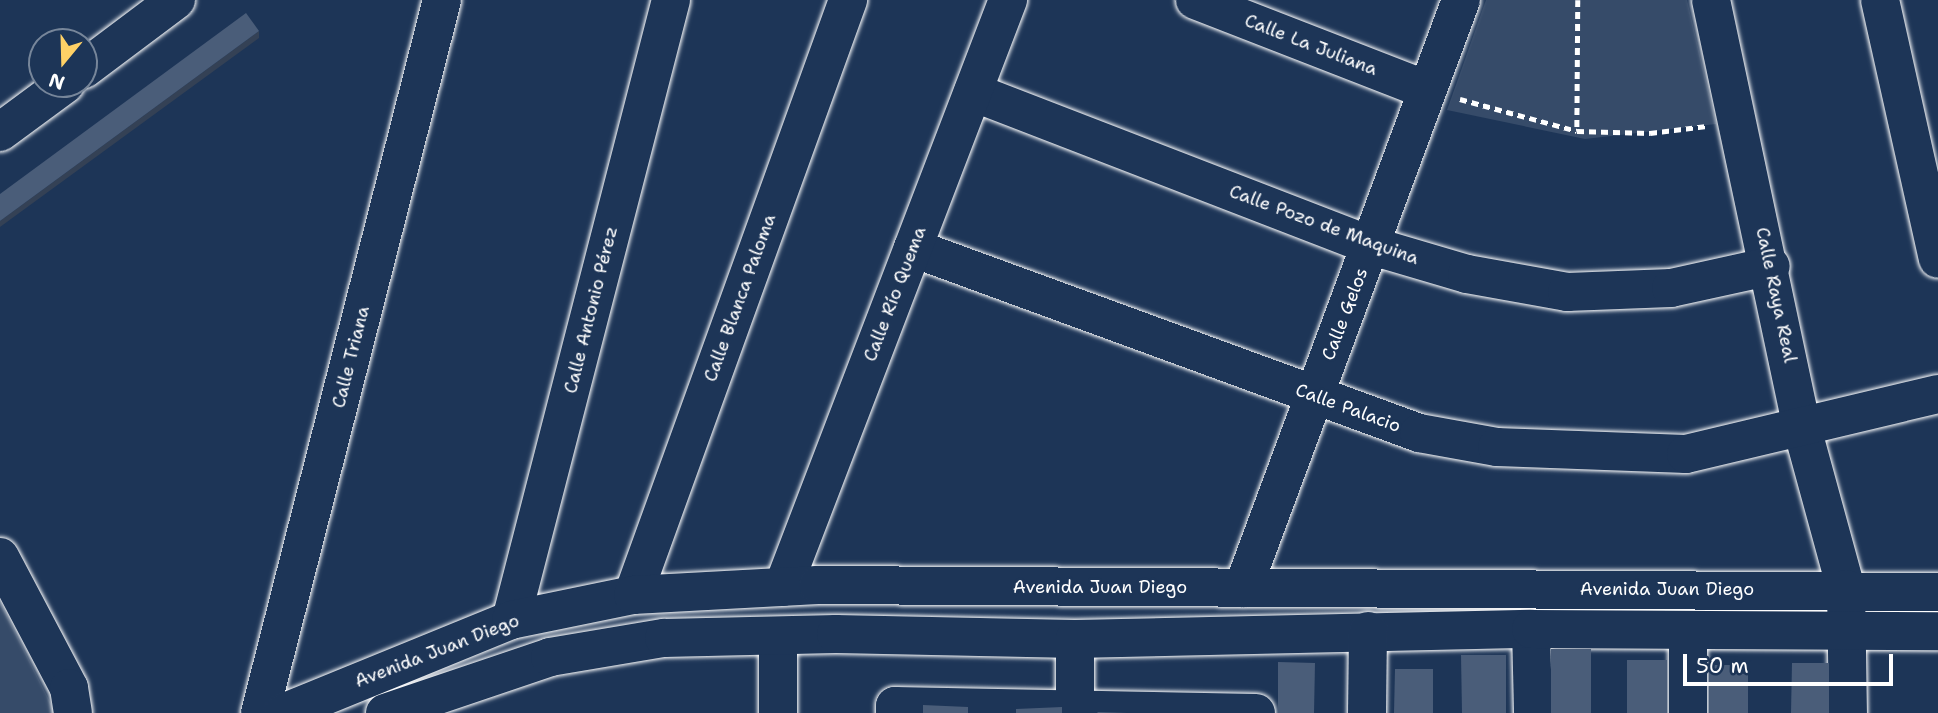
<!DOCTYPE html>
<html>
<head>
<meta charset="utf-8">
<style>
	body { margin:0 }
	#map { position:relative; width:1938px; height:713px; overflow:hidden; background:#1d3557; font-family:"Shantell Sans",sans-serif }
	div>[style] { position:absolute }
	.green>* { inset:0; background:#364b69 }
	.path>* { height:4.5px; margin-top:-2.25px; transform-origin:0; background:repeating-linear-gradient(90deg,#fff 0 7px,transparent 0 12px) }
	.roads { filter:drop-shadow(0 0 2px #fff) drop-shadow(0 0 2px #fff) }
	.minor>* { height:38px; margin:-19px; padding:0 19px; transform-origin:19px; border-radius:19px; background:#1d3557 }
	.major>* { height:38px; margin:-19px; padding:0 19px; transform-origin:19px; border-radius:19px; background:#1d3557 }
	.shaded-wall>* { inset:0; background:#344155 }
	.building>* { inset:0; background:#4a5d79 }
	span { translate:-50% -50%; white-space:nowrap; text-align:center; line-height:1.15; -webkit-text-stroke:5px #1d3557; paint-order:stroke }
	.street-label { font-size:18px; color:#fff }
	.north { position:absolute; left:28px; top:28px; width:70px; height:70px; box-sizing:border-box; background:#1d3557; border:2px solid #77869a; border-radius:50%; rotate:199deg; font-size:19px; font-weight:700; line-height:28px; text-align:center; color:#fff }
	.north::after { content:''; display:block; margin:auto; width:24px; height:32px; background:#ffd166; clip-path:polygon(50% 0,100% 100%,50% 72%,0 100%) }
	.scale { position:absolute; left:1683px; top:654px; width:210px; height:32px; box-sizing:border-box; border:4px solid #fff; border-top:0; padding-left:9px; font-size:21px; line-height:24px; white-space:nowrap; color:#fff; -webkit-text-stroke:5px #1d3557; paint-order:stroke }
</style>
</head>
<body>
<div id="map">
	<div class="green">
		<div style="clip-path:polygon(1486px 0,1687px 0,1716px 124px,1585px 139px,1447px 110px)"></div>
		<div style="clip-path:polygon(0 602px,55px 712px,55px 713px,0 713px)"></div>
	</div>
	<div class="path">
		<div style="left:1578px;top:0;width:131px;rotate:90.4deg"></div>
		<div style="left:1577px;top:131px;width:73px;rotate:1.6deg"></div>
		<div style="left:1650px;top:133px;width:57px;rotate:-7deg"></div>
		<div style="left:1460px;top:99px;width:121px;rotate:15.3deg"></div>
	</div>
	<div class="roads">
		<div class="minor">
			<div style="left:1195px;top:0;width:249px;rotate:21.2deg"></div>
			<div style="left:1711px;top:0;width:438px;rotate:78deg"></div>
			<div style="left:1802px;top:428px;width:167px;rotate:74.7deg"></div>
			<div style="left:1846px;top:589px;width:124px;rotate:89.1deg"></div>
			<div style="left:1880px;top:0;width:265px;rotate:77.4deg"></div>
			<div style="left:973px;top:92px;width:428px;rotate:21.1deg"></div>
			<div style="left:1372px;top:246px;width:99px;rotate:16.4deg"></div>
			<div style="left:1467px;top:274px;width:102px;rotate:10.2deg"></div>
			<div style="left:1567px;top:292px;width:104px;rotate:-2.2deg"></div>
			<div style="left:1671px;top:288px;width:102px;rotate:-12.4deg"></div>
			<div style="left:913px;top:248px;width:539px;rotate:20.08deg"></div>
			<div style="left:1419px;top:433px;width:79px;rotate:10.2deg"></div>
			<div style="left:1497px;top:447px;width:189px;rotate:2.1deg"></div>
			<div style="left:1686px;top:454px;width:259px;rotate:-13.4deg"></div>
			<div style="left:0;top:557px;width:148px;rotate:62.2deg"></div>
			<div style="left:69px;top:688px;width:25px;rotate:81deg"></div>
			<div style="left:783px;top:587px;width:629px;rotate:-69.03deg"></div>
			<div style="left:1243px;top:588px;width:627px;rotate:-69.66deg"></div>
			<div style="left:633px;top:595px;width:633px;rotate:-70.13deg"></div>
			<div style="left:511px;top:620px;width:640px;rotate:-75.53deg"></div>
			<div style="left:1531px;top:629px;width:84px;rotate:88.6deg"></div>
			<div style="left:778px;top:636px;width:77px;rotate:90deg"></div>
			<div style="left:260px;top:713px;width:736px;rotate:-75.68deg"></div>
			<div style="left:283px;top:713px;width:246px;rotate:-22.2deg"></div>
			<div style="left:511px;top:620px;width:125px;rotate:-11.6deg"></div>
			<div style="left:633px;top:595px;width:185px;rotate:-3.1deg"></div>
			<div style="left:818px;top:585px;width:1120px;rotate:0.36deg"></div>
			<div style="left:385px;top:713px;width:174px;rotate:-18.7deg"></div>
			<div style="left:550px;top:657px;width:116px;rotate:-9.5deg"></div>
			<div style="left:664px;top:638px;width:172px;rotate:-1.3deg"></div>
			<div style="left:836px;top:634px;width:239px;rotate:1.2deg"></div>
			<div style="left:1075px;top:639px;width:456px;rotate:-1.3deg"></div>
			<div style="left:1531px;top:629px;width:407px;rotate:0.3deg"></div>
			<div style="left:895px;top:713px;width:7px;rotate:-90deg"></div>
			<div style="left:895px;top:706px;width:361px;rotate:1.1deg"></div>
			<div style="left:1075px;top:713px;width:74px;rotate:-90deg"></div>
			<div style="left:1367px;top:713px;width:82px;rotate:-89.3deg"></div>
			<div style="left:1688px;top:713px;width:81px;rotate:-90deg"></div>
		</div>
		<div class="major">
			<div style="left:84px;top:69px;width:115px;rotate:-36.9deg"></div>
			<div style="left:0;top:132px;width:81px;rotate:-36.4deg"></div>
		</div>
	</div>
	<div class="shaded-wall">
		<div style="clip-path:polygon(259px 31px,259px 38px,0 227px,0 221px)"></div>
	</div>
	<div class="building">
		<div style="clip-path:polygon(246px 13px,259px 31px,0 221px,0 194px)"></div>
		<div style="clip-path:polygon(1551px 649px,1591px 649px,1591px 713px,1551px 713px)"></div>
		<div style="clip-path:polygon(1461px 655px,1506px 655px,1506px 713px,1462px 713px)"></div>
		<div style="clip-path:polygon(1627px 660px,1667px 660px,1667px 713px,1627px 713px)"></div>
		<div style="clip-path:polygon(1278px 662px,1315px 663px,1314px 713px,1278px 713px)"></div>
		<div style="clip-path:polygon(1792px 663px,1829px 663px,1829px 713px,1791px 713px)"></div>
		<div style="clip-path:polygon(1709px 665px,1748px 665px,1748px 713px,1709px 713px)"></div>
		<div style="clip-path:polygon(1395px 669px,1433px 669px,1433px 713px,1394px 713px)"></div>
		<div style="clip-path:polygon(923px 705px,968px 707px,968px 713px,923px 713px)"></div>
		<div style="clip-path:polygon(1062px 707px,1062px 713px,1016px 713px,1016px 709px)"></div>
		<div style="clip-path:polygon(1098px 712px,1127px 713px,1097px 713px)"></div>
	</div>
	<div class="street-label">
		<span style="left:1311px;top:45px;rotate:21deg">Calle La Juliana</span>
		<span style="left:1324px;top:225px;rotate:20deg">Calle Pozo de Maquina</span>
		<span style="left:895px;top:294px;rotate:-69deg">Calle Río Quema</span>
		<span style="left:1776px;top:295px;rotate:78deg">Calle Raya Real</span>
		<span style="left:740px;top:298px;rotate:-70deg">Calle Blanca Paloma</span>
		<span style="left:591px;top:310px;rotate:-76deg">Calle Antonio Pérez</span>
		<span style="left:1345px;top:314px;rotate:-69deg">Calle Gelos</span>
		<span style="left:351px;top:357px;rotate:-76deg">Calle Triana</span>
		<span style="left:1348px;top:408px;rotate:20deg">Calle Palacio</span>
		<span style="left:1100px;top:587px">Avenida Juan Diego</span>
		<span style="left:1667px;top:589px">Avenida Juan Diego</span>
		<span style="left:437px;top:651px;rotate:-21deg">Avenida Juan Diego</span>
	</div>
	<div class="north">N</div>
	<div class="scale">50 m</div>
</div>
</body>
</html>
